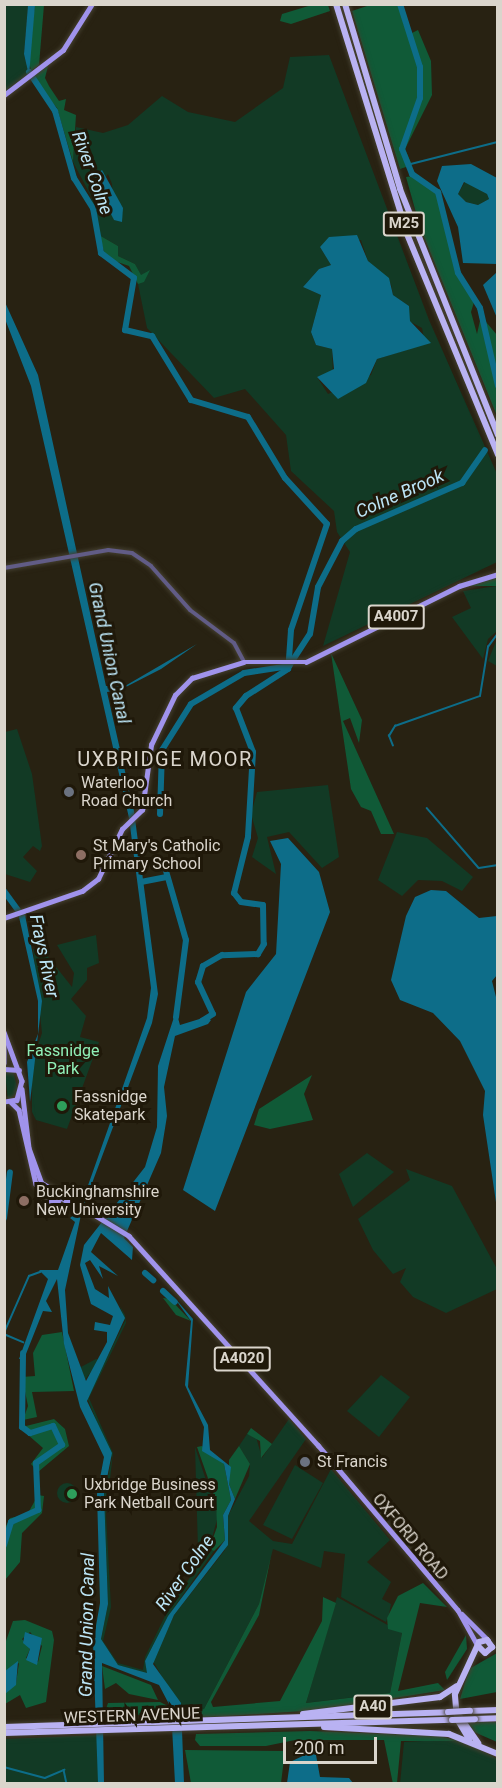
<!DOCTYPE html>
<html>
<head>
<meta charset="utf-8">
<style>
	body { margin:0 }
	#map { position:relative; width:502px; height:1788px; overflow:hidden; background:#282212; font-family:Roboto,sans-serif }
	div>[style] { position:absolute }
	.green>* { inset:0; background:#123a25 }
	.round { border-radius:50% }
	.forest>* { inset:0; background:#105a37 }
	.water>* { inset:0; background:#0d6d89 }
	.stream>* { height:1.5px; margin:-0.75px; padding:0 0.75px; transform-origin:0.75px; border-radius:0.75px; background:#0d6d89 }
	.river>* { height:6px; margin:-3px; padding:0 3px; transform-origin:3px; border-radius:3px; background:#0d6d89 }
	.roads { filter:drop-shadow(0 0 2px #443f30) drop-shadow(0 0 2px #443f30) }
	.minor>* { height:4px; margin:-2px; padding:0 2px; transform-origin:2px; border-radius:2px; background:#615c86 }
	.major>* { height:4.5px; margin:-2.25px; padding:0 2.25px; transform-origin:2.25px; border-radius:2.25px; background:#a093ec }
	.highway>* { height:6px; margin:-3px; padding:0 3px; transform-origin:3px; border-radius:3px; background:#b9b2f2 }
	.bridges { filter:drop-shadow(0 0 2px #443f30) drop-shadow(0 0 2px #443f30) }
	.highway-bridge>* { height:6px; margin:-3px; padding:0 3px; transform-origin:3px; border-radius:3px; background:#b9b2f2 }
	.dots>* { width:16px; height:16px; translate:-50% -50%; box-sizing:border-box; border:3px solid #1f1809; border-radius:50% }
	span { translate:-50% -50%; white-space:nowrap; text-align:center; line-height:1.15; -webkit-text-stroke:6px #1f1809; paint-order:stroke }
	.shield-label span { padding:2px 4px; background:#1f1809; border:2px solid; border-radius:4px; -webkit-text-stroke-width:0 }
	.shield-label { font-size:15px; color:#dad5cc; font-weight:700 }
	.poi-label { font-size:16px; color:#dad5cc }
	.left { translate:0 -50%; text-align:left }
	.park-label { font-size:16px; color:#90f0b8 }
	.street-label { font-size:16px; color:#dad5cc }
	.water-label { font-size:18px; color:#bce5f6; font-style:italic }
	.quarter-label { font-size:20px; color:#dad5cc; letter-spacing:1.5px }
	.frame { position:absolute; inset:0; border:6px solid #dad5cc; pointer-events:none }
	.scale { position:absolute; left:283px; top:1737px; width:94px; height:27px; box-sizing:border-box; border:3px solid #dad5cc; border-top:0; padding-left:8px; font-size:18px; line-height:21px; white-space:nowrap; color:#dad5cc; -webkit-text-stroke:4px #1f1809; paint-order:stroke }
</style>
</head>
<body>
<div id="map">
	<div class="green">
		<div style="clip-path:polygon(5px 5px,28px 5px,24px 54px,29px 76px,5px 93px)"></div>
		<div style="clip-path:polygon(evenodd,329px 55px,429px 320px,497px 474px,497px 562px,323px 646px,350px 552px,337px 532px,334px 511px,291px 471px,286px 435px,245px 389px,214px 398px,147px 328px,138px 284px,148px 271px,141px 276px,135px 264px,118px 256px,118px 246px,99px 235px,91px 196px,73px 162px,76px 127px,103px 133px,128px 125px,162px 96px,188px 112px,235px 122px,283px 88px,290px 57px,329px 55px,108px 174px,112px 184px,114px 220px,99px 187px,108px 174px,329px 55px,361px 240px,368px 261px,391px 284px,393px 295px,409px 306px,409px 321px,422px 328px,425px 344px,377px 359px,371px 375px,328px 394px,317px 377px,333px 373px,332px 349px,316px 345px,311px 332px,321px 295px,303px 287px,319px 269px,331px 265px,320px 247px,361px 240px)"></div>
		<div style="clip-path:polygon(465px 182px,487px 194px,489px 199px,478px 205px,466px 202px,458px 194px)"></div>
		<div style="clip-path:polygon(497px 586px,497px 631px,488px 639px,483px 659px,452px 617px,471px 608px,463px 591px)"></div>
		<div style="clip-path:polygon(497px 639px,497px 666px,488px 661px)"></div>
		<div style="clip-path:polygon(17px 729px,32px 774px,42px 846px,40px 851px,33px 846px,23px 857px,37px 871px,30px 882px,5px 874px,5px 732px)"></div>
		<div style="clip-path:polygon(328px 785px,339px 857px,322px 868px,289px 832px,267px 837px,276px 874px,252px 857px,258px 838px,251px 814px,257px 792px)"></div>
		<div style="clip-path:polygon(397px 832px,427px 838px,473px 877px,462px 891px,442px 881px,418px 880px,402px 896px,378px 880px)"></div>
		<div style="clip-path:polygon(96px 935px,99px 963px,87px 968px,87px 980px,71px 999px,86px 1016px,80px 1037px,99px 1042px,67px 1129px,36px 1120px,32px 1112px,32px 1063px,42px 1033px,33px 949px,41px 948px,72px 987px,74px 973px,57px 945px)"></div>
		<div style="clip-path:polygon(13px 1070px,18px 1091px,8px 1101px,5px 1072px)"></div>
		<div style="clip-path:polygon(367px 1153px,394px 1172px,353px 1207px,339px 1174px)"></div>
		<div style="clip-path:polygon(406px 1169px,452px 1186px,497px 1269px,497px 1289px,446px 1313px,413px 1297px,400px 1282px,406px 1268px,393px 1274px,373px 1250px,358px 1219px,410px 1180px)"></div>
		<div style="clip-path:polygon(120px 1306px,125px 1315px,126px 1323px,89px 1398px,113px 1453px,106px 1514px,111px 1607px,103px 1641px,118px 1663px,143px 1670px,145px 1657px,166px 1614px,208px 1550px,198px 1549px,195px 1447px,218px 1516px,209px 1549px,214px 1551px,168px 1616px,145px 1661px,148px 1674px,118px 1665px,101px 1639px,108px 1604px,104px 1493px,112px 1458px,87px 1398px,125px 1321px)"></div>
		<div style="clip-path:polygon(96px 1359px,100px 1360px,84px 1381px,79px 1368px)"></div>
		<div style="clip-path:polygon(381px 1375px,410px 1397px,379px 1437px,347px 1411px)"></div>
		<div style="clip-path:polygon(289px 1419px,306px 1439px,249px 1521px,273px 1541px,292px 1544px,331px 1469px,390px 1540px,367px 1562px,391px 1582px,382px 1599px,391px 1604px,389px 1614px,386px 1622px,341px 1597px,345px 1554px,324px 1551px,321px 1568px,273px 1549px,259px 1604px,204px 1709px,182px 1712px,153px 1661px,174px 1615px,225px 1550px,228px 1516px,249px 1476px,250px 1464px,239px 1446px,247px 1434px,256px 1437px,262px 1458px)"></div>
		<div style="clip-path:polygon(295px 1465px,323px 1483px,292px 1539px,263px 1525px)"></div>
		<div class="round" style="left:57px;top:1483px;width:20px;height:20px"></div>
		<div style="clip-path:polygon(337px 1597px,402px 1633px,390px 1693px,306px 1703px)"></div>
		<div style="clip-path:polygon(99px 1735px,100px 1783px,5px 1783px,4px 1739px)"></div>
		<div style="clip-path:polygon(460px 1739px,497px 1759px,497px 1783px,400px 1784px,404px 1742px)"></div>
	</div>
	<div class="forest">
		<div style="clip-path:polygon(315px 4px,328px 5px,330px 11px,291px 24px,280px 21px,282px 14px)"></div>
		<div style="clip-path:polygon(373px 4px,399px 5px,404px 25px,410px 34px,418px 30px,431px 61px,432px 95px,405px 149px,412px 165px,400px 169px,352px 11px)"></div>
		<div style="clip-path:polygon(35px 5px,44px 5px,39px 65px,31px 71px,28px 56px)"></div>
		<div style="clip-path:polygon(49px 62px,45px 78px,49px 86px,59px 101px,66px 99px,64px 110px,76px 115px,73px 162px,57px 108px,31px 77px)"></div>
		<div style="clip-path:polygon(413px 176px,437px 195px,456px 271px,474px 302px,471px 312px,477px 334px,481px 316px,497px 335px,497px 416px,420px 227px,406px 177px)"></div>
		<div style="clip-path:polygon(99px 235px,118px 246px,118px 256px,135px 264px,141px 275px,150px 270px,144px 282px,138px 284px,129px 266px,106px 258px)"></div>
		<div style="clip-path:polygon(497px 578px,497px 586px,468px 586px,491px 579px)"></div>
		<div style="clip-path:polygon(331px 653px,362px 720px,359px 743px,350px 718px,343px 721px,394px 834px,381px 834px,371px 811px,361px 807px,351px 789px)"></div>
		<div style="clip-path:polygon(312px 1075px,304px 1094px,313px 1120px,270px 1129px,254px 1125px,259px 1109px)"></div>
		<div style="clip-path:polygon(163px 1298px,170px 1299px,191px 1321px,176px 1315px)"></div>
		<div style="clip-path:polygon(62px 1332px,74px 1391px,32px 1392px,37px 1417px,23px 1420px,28px 1406px,22px 1377px,35px 1376px,33px 1353px,42px 1335px)"></div>
		<div style="clip-path:polygon(54px 1419px,65px 1429px,69px 1446px,38px 1472px,31px 1464px,43px 1448px,27px 1434px,26px 1426px)"></div>
		<div style="clip-path:polygon(251px 1428px,272px 1444px,261px 1458px,260px 1441px,247px 1434px)"></div>
		<div style="clip-path:polygon(202px 1446px,224px 1464px,231px 1500px,223px 1515px,225px 1540px,214px 1551px,209px 1549px,217px 1527px,216px 1501px,197px 1447px)"></div>
		<div style="clip-path:polygon(239px 1446px,250px 1464px,235px 1499px,229px 1484px,229px 1460px)"></div>
		<div style="clip-path:polygon(38px 1495px,44px 1496px,42px 1513px,22px 1533px,20px 1562px,5px 1580px,5px 1528px,10px 1518px,27px 1515px)"></div>
		<div style="clip-path:polygon(271px 1556px,259px 1615px,211px 1702px,213px 1707px,280px 1701px,322px 1621px,323px 1597px,336px 1603px,306px 1703px,390px 1693px,402px 1633px,388px 1629px,387px 1618px,398px 1596px,423px 1583px,447px 1607px,420px 1603px,398px 1691px,438px 1683px,445px 1690px,320px 1710px,180px 1719px,182px 1712px,204px 1709px,259px 1604px)"></div>
		<div style="clip-path:polygon(evenodd,25px 1620px,52px 1631px,54px 1640px,46px 1702px,26px 1708px,20px 1695px,5px 1704px,4px 1694px,16px 1683px,19px 1663px,5px 1671px,6px 1641px,13px 1621px,25px 1620px,30px 1632px,42px 1646px,38px 1662px,26px 1658px,30px 1649px,22px 1639px,30px 1632px)"></div>
		<div style="clip-path:polygon(466px 1635px,467px 1649px,447px 1680px,445px 1672px)"></div>
		<div style="clip-path:polygon(497px 1653px,497px 1692px,460px 1699px,469px 1669px)"></div>
		<div style="clip-path:polygon(102px 1666px,151px 1685px,158px 1700px,129px 1694px,116px 1683px,105px 1689px)"></div>
		<div style="clip-path:polygon(160px 1702px,168px 1706px,164px 1717px,105px 1712px,108px 1703px)"></div>
		<div style="clip-path:polygon(466px 1722px,497px 1722px,497px 1742px,474px 1732px)"></div>
		<div style="clip-path:polygon(310px 1731px,439px 1736px,460px 1741px,401px 1741px,397px 1783px,393px 1784px,384px 1740px,295px 1740px,266px 1746px,200px 1746px,195px 1740px,196px 1734px)"></div>
		<div style="clip-path:polygon(185px 1750px,285px 1751px,281px 1783px,191px 1783px)"></div>
	</div>
	<div class="water">
		<div style="clip-path:polygon(28px 5px,35px 5px,29px 76px,24px 54px)"></div>
		<div style="clip-path:polygon(evenodd,471px 164px,497px 178px,497px 264px,463px 263px,458px 227px,437px 181px,442px 166px,471px 164px,464px 182px,487px 194px,489px 199px,478px 205px,466px 202px,458px 194px,464px 182px)"></div>
		<div style="clip-path:polygon(102px 170px,123px 208px,122px 222px,114px 220px,100px 193px,95px 176px)"></div>
		<div style="clip-path:polygon(357px 235px,368px 261px,389px 278px,393px 295px,409px 306px,410px 321px,431px 343px,377px 359px,366px 383px,338px 399px,317px 377px,334px 369px,332px 349px,316px 345px,311px 332px,321px 295px,303px 287px,319px 269px,331px 265px,320px 247px,329px 237px)"></div>
		<div style="clip-path:polygon(497px 272px,497px 318px,483px 285px)"></div>
		<div style="clip-path:polygon(4px 300px,38px 375px,106px 686px,125px 686px,197px 644px,161px 669px,120px 690px,107px 692px,134px 811px,158px 994px,152px 1023px,82px 1210px,65px 1290px,68px 1333px,86px 1381px,107px 1342px,107px 1332px,94px 1330px,95px 1322px,110px 1325px,113px 1316px,91px 1304px,80px 1265px,84px 1245px,145px 1167px,157px 1127px,158px 1066px,176px 1011px,180px 1025px,206px 1017px,211px 1020px,208px 1024px,175px 1036px,164px 1087px,167px 1116px,161px 1153px,124px 1238px,133px 1247px,132px 1260px,101px 1233px,91px 1252px,118px 1276px,99px 1266px,103px 1279px,90px 1260px,85px 1263px,95px 1289px,109px 1298px,108px 1286px,125px 1318px,87px 1401px,112px 1453px,104px 1493px,108px 1604px,101px 1639px,118px 1665px,147px 1673px,145px 1661px,168px 1616px,225px 1540px,223px 1515px,231px 1500px,224px 1464px,202px 1451px,204px 1427px,185px 1385px,191px 1321px,173px 1296px,193px 1319px,188px 1387px,208px 1425px,210px 1450px,231px 1467px,229px 1484px,235px 1499px,228px 1516px,228px 1545px,174px 1615px,153px 1664px,181px 1703px,184px 1783px,175px 1783px,171px 1708px,159px 1685px,102px 1663px,104px 1783px,98px 1783px,93px 1643px,100px 1603px,97px 1494px,104px 1457px,80px 1407px,64px 1344px,57px 1279px,46px 1301px,52px 1312px,43px 1311px,24px 1359px,19px 1359px,48px 1279px,39px 1270px,58px 1270px,75px 1222px,70px 1218px,79px 1211px,147px 1018px,151px 988px,129px 818px,31px 386px,5px 319px)"></div>
		<div style="clip-path:polygon(288px 838px,319px 872px,330px 912px,215px 1211px,183px 1190px,246px 992px,276px 954px,281px 864px,270px 841px)"></div>
		<div style="clip-path:polygon(431px 890px,446px 891px,479px 918px,497px 916px,497px 975px,492px 981px,498px 1005px,497px 1209px,483px 1115px,485px 1091px,460px 1041px,433px 1013px,400px 1000px,391px 980px,406px 916px,415px 897px)"></div>
		<div style="clip-path:polygon(25px 915px,42px 1001px,30px 1102px,27px 1062px,38px 1034px,38px 1001px,19px 917px)"></div>
		<div style="clip-path:polygon(25px 1632px,42px 1638px,37px 1665px,26px 1660px,30px 1649px,23px 1643px)"></div>
		<div style="clip-path:polygon(18px 1661px,16px 1685px,5px 1694px,5px 1671px)"></div>
		<div style="clip-path:polygon(309px 1753px,316px 1755px,320px 1777px,349px 1778px,353px 1783px,287px 1783px,290px 1762px)"></div>
	</div>
	<div class="stream">
		<div style="left:407px;top:165px;width:94px;rotate:-14.2deg"></div>
		<div style="left:393px;top:746px;width:11px;rotate:-112deg"></div>
		<div style="left:389px;top:736px;width:12px;rotate:-59deg"></div>
		<div style="left:395px;top:726px;width:90px;rotate:-19.4deg"></div>
		<div style="left:480px;top:696px;width:50px;rotate:-80.7deg"></div>
		<div style="left:488px;top:647px;width:17px;rotate:-54deg"></div>
		<div style="left:427px;top:808px;width:79px;rotate:49.1deg"></div>
		<div style="left:479px;top:868px;width:19px;rotate:-9deg"></div>
		<div style="left:4px;top:1333px;width:62px;rotate:-66.3deg"></div>
		<div style="left:29px;top:1276px;width:12px;rotate:-20deg"></div>
		<div style="left:4px;top:1334px;width:21px;rotate:23deg"></div>
		<div style="left:4px;top:1767px;width:42px;rotate:15deg"></div>
		<div style="left:45px;top:1778px;width:21px;rotate:-23deg"></div>
		<div style="left:64px;top:1770px;width:14px;rotate:78deg"></div>
	</div>
	<div class="river">
		<div style="left:400px;top:4px;width:66px;rotate:72.4deg"></div>
		<div style="left:420px;top:67px;width:31px;rotate:90deg"></div>
		<div style="left:420px;top:98px;width:54px;rotate:109.4deg"></div>
		<div style="left:402px;top:149px;width:27px;rotate:68deg"></div>
		<div style="left:412px;top:174px;width:32px;rotate:35deg"></div>
		<div style="left:438px;top:192px;width:83px;rotate:76.1deg"></div>
		<div style="left:458px;top:273px;width:41px;rotate:57.8deg"></div>
		<div style="left:480px;top:308px;width:80px;rotate:77deg"></div>
		<div style="left:29px;top:72px;width:47px;rotate:56.3deg"></div>
		<div style="left:55px;top:111px;width:70px;rotate:74.2deg"></div>
		<div style="left:74px;top:178px;width:36px;rotate:58deg"></div>
		<div style="left:93px;top:208px;width:46px;rotate:79.9deg"></div>
		<div style="left:101px;top:253px;width:41px;rotate:37.1deg"></div>
		<div style="left:134px;top:278px;width:53px;rotate:99.8deg"></div>
		<div style="left:125px;top:330px;width:28px;rotate:13deg"></div>
		<div style="left:152px;top:336px;width:75px;rotate:58.6deg"></div>
		<div style="left:191px;top:400px;width:59px;rotate:16.6deg"></div>
		<div style="left:248px;top:417px;width:71px;rotate:58.8deg"></div>
		<div style="left:285px;top:478px;width:62px;rotate:47.6deg"></div>
		<div style="left:327px;top:524px;width:112px;rotate:108.8deg"></div>
		<div style="left:291px;top:630px;width:39px;rotate:94deg"></div>
		<div style="left:288px;top:669px;width:50px;rotate:147.3deg"></div>
		<div style="left:246px;top:696px;width:16px;rotate:130deg"></div>
		<div style="left:236px;top:708px;width:47px;rotate:68.9deg"></div>
		<div style="left:253px;top:752px;width:85px;rotate:93.4deg"></div>
		<div style="left:248px;top:837px;width:58px;rotate:104deg"></div>
		<div style="left:234px;top:893px;width:11px;rotate:52deg"></div>
		<div style="left:241px;top:902px;width:22px;rotate:8deg"></div>
		<div style="left:263px;top:905px;width:39px;rotate:89deg"></div>
		<div style="left:264px;top:944px;width:12px;rotate:121deg"></div>
		<div style="left:258px;top:954px;width:36px;rotate:178deg"></div>
		<div style="left:222px;top:955px;width:22px;rotate:150deg"></div>
		<div style="left:203px;top:966px;width:17px;rotate:107deg"></div>
		<div style="left:198px;top:982px;width:35px;rotate:65deg"></div>
		<div style="left:213px;top:1014px;width:13px;rotate:148deg"></div>
		<div style="left:160px;top:814px;width:64px;rotate:-88.2deg"></div>
		<div style="left:162px;top:750px;width:54px;rotate:-57.8deg"></div>
		<div style="left:191px;top:704px;width:61px;rotate:-30.3deg"></div>
		<div style="left:244px;top:673px;width:46px;rotate:-8.8deg"></div>
		<div style="left:289px;top:666px;width:38px;rotate:-57deg"></div>
		<div style="left:310px;top:634px;width:48px;rotate:-80.3deg"></div>
		<div style="left:318px;top:587px;width:52px;rotate:-62.4deg"></div>
		<div style="left:342px;top:541px;width:18px;rotate:-41deg"></div>
		<div style="left:356px;top:529px;width:116px;rotate:-23.5deg"></div>
		<div style="left:462px;top:483px;width:40px;rotate:-55.1deg"></div>
		<div style="left:164px;top:864px;width:79px;rotate:73.9deg"></div>
		<div style="left:186px;top:940px;width:78px;rotate:97.4deg"></div>
		<div style="left:141px;top:882px;width:26px;rotate:-11deg"></div>
		<div style="left:4px;top:891px;width:31px;rotate:54deg"></div>
		<div style="left:4px;top:1218px;width:46px;rotate:-82.6deg"></div>
		<div style="left:145px;top:1273px;width:11px;rotate:41deg"></div>
		<div style="left:163px;top:1291px;width:16px;rotate:43deg"></div>
		<div style="left:4px;top:1545px;width:24px;rotate:-73deg"></div>
		<div style="left:11px;top:1522px;width:30px;rotate:-24deg"></div>
		<div style="left:38px;top:1510px;width:47px;rotate:-92.4deg"></div>
		<div style="left:36px;top:1463px;width:32px;rotate:-35deg"></div>
		<div style="left:62px;top:1445px;width:21px;rotate:-115deg"></div>
		<div style="left:53px;top:1426px;width:24px;rotate:163deg"></div>
		<div style="left:30px;top:1433px;width:10px;rotate:-143deg"></div>
		<div style="left:22px;top:1427px;width:74px;rotate:-89.2deg"></div>
	</div>
	<div class="roads">
		<div class="minor">
			<div style="left:4px;top:568px;width:106px;rotate:-9.8deg"></div>
			<div style="left:108px;top:550px;width:24px;rotate:7deg"></div>
			<div style="left:132px;top:553px;width:23px;rotate:34deg"></div>
			<div style="left:151px;top:566px;width:59px;rotate:48.4deg"></div>
			<div style="left:190px;top:610px;width:55px;rotate:36.9deg"></div>
			<div style="left:234px;top:643px;width:21px;rotate:62deg"></div>
		</div>
		<div class="major">
			<div style="left:4px;top:95px;width:74px;rotate:-37.3deg"></div>
			<div style="left:63px;top:50px;width:54px;rotate:-57.8deg"></div>
			<div style="left:4px;top:918px;width:83px;rotate:-19.1deg"></div>
			<div style="left:82px;top:891px;width:20px;rotate:-37deg"></div>
			<div style="left:98px;top:879px;width:55px;rotate:-64.4deg"></div>
			<div style="left:122px;top:829px;width:28px;rotate:-44deg"></div>
			<div style="left:142px;top:810px;width:66px;rotate:-82.1deg"></div>
			<div style="left:151px;top:745px;width:55px;rotate:-64.4deg"></div>
			<div style="left:175px;top:695px;width:24px;rotate:-45deg"></div>
			<div style="left:192px;top:678px;width:54px;rotate:-17.1deg"></div>
			<div style="left:244px;top:662px;width:62px"></div>
			<div style="left:306px;top:662px;width:171px;rotate:-26.4deg"></div>
			<div style="left:459px;top:586px;width:41px;rotate:-17.1deg"></div>
			<div style="left:4px;top:1032px;width:52px;rotate:69.8deg"></div>
			<div style="left:22px;top:1081px;width:20px;rotate:105deg"></div>
			<div style="left:17px;top:1100px;width:13px;rotate:171deg"></div>
			<div style="left:4px;top:1043px;width:20px;rotate:90deg"></div>
			<div style="left:4px;top:1069px;width:15px;rotate:4deg"></div>
			<div style="left:22px;top:1089px;width:59px;rotate:83.2deg"></div>
			<div style="left:29px;top:1148px;width:37px;rotate:70deg"></div>
			<div style="left:42px;top:1183px;width:102px;rotate:31.3deg"></div>
			<div style="left:129px;top:1236px;width:282px;rotate:47.9deg"></div>
			<div style="left:318px;top:1445px;width:216px;rotate:49.7deg"></div>
			<div style="left:458px;top:1610px;width:41px;rotate:60.9deg"></div>
			<div style="left:11px;top:1102px;width:11px;rotate:45deg"></div>
			<div style="left:19px;top:1110px;width:76px;rotate:77.1deg"></div>
			<div style="left:36px;top:1184px;width:39px;rotate:29deg"></div>
			<div style="left:45px;top:1202px;width:13px;rotate:-4deg"></div>
			<div style="left:462px;top:1614px;width:37px;rotate:45deg"></div>
		</div>
		<div class="highway">
			<div style="left:336px;top:4px;width:241px;rotate:72.8deg"></div>
			<div style="left:407px;top:234px;width:239px;rotate:67.6deg"></div>
			<div style="left:345px;top:4px;width:193px;rotate:73.4deg"></div>
			<div style="left:400px;top:189px;width:265px;rotate:68.3deg"></div>
			<div style="left:470px;top:1711px;width:28px;rotate:-2deg"></div>
			<div style="left:303px;top:1714px;width:138px;rotate:-7.1deg"></div>
			<div style="left:440px;top:1697px;width:20px;rotate:-33deg"></div>
			<div style="left:460px;top:1717px;width:32px;rotate:55deg"></div>
			<div style="left:475px;top:1719px;width:23px;rotate:-2deg"></div>
			<div style="left:4px;top:1727px;width:444px;rotate:-1.9deg"></div>
			<div style="left:324px;top:1727px;width:125px;rotate:3.2deg"></div>
			<div style="left:449px;top:1734px;width:53px;rotate:22.2deg"></div>
			<div style="left:4px;top:1733px;width:448px;rotate:-1.7deg"></div>
			<div style="left:469px;top:1739px;width:23px;rotate:-121deg"></div>
			<div style="left:457px;top:1719px;width:25px;rotate:-95deg"></div>
			<div style="left:455px;top:1694px;width:57px;rotate:-65.2deg"></div>
			<div style="left:479px;top:1642px;width:8px;rotate:-14deg"></div>
			<div style="left:487px;top:1640px;width:9px;rotate:54deg"></div>
			<div style="left:492px;top:1647px;width:9px;rotate:139deg"></div>
			<div style="left:485px;top:1653px;width:10px;rotate:-135deg"></div>
		</div>
	</div>
	<div class="bridges">
		<div class="highway-bridge">
			<div style="left:448px;top:1712px;width:22px;rotate:-3deg"></div>
			<div style="left:452px;top:1720px;width:23px;rotate:-2deg"></div>
		</div>
	</div>
	<div class="dots">
		<div style="left:69px;top:792px;background:#6b7280"></div>
		<div style="left:81px;top:855px;background:#8d6e63"></div>
		<div style="left:62px;top:1106px;background:#2e9e5b"></div>
		<div style="left:24px;top:1201px;background:#8d6e63"></div>
		<div style="left:305px;top:1462px;background:#6b7280"></div>
		<div style="left:72px;top:1494px;background:#2e9e5b"></div>
	</div>
	<div class="shield-label">
		<span style="left:404px;top:224px">M25</span>
		<span style="left:396px;top:617px">A4007</span>
		<span style="left:242px;top:1359px">A4020</span>
		<span style="left:373px;top:1707px">A40</span>
	</div>
	<div class="poi-label">
		<span class="left" style="left:81px;top:792px">Waterloo<br>Road Church</span>
		<span class="left" style="left:93px;top:855px">St Mary's Catholic<br>Primary School</span>
		<span class="left" style="left:74px;top:1106px">Fassnidge<br>Skatepark</span>
		<span class="left" style="left:36px;top:1201px">Buckinghamshire<br>New University</span>
		<span class="left" style="left:317px;top:1462px">St Francis</span>
		<span class="left" style="left:84px;top:1494px">Uxbridge Business<br>Park Netball Court</span>
	</div>
	<div class="park-label">
		<span style="left:63px;top:1060px">Fassnidge<br>Park</span>
	</div>
	<div class="street-label">
		<span style="left:410px;top:1537px;rotate:50deg">OXFORD ROAD</span>
		<span style="left:132px;top:1716px;rotate:-2deg">WESTERN AVENUE</span>
	</div>
	<div class="water-label">
		<span style="left:92px;top:173px;rotate:70deg">River Colne</span>
		<span style="left:400px;top:494px;rotate:-24deg">Colne Brook</span>
		<span style="left:109px;top:653px;rotate:78deg">Grand Union Canal</span>
		<span style="left:44px;top:956px;rotate:78deg">Frays River</span>
		<span style="left:185px;top:1573px;rotate:-55deg">River Colne</span>
		<span style="left:87px;top:1625px;rotate:-89deg">Grand Union Canal</span>
	</div>
	<div class="quarter-label">
		<span style="left:165px;top:759px">UXBRIDGE MOOR</span>
	</div>
	<div class="frame"></div>
	<div class="scale">200 m</div>
</div>
</body>
</html>
